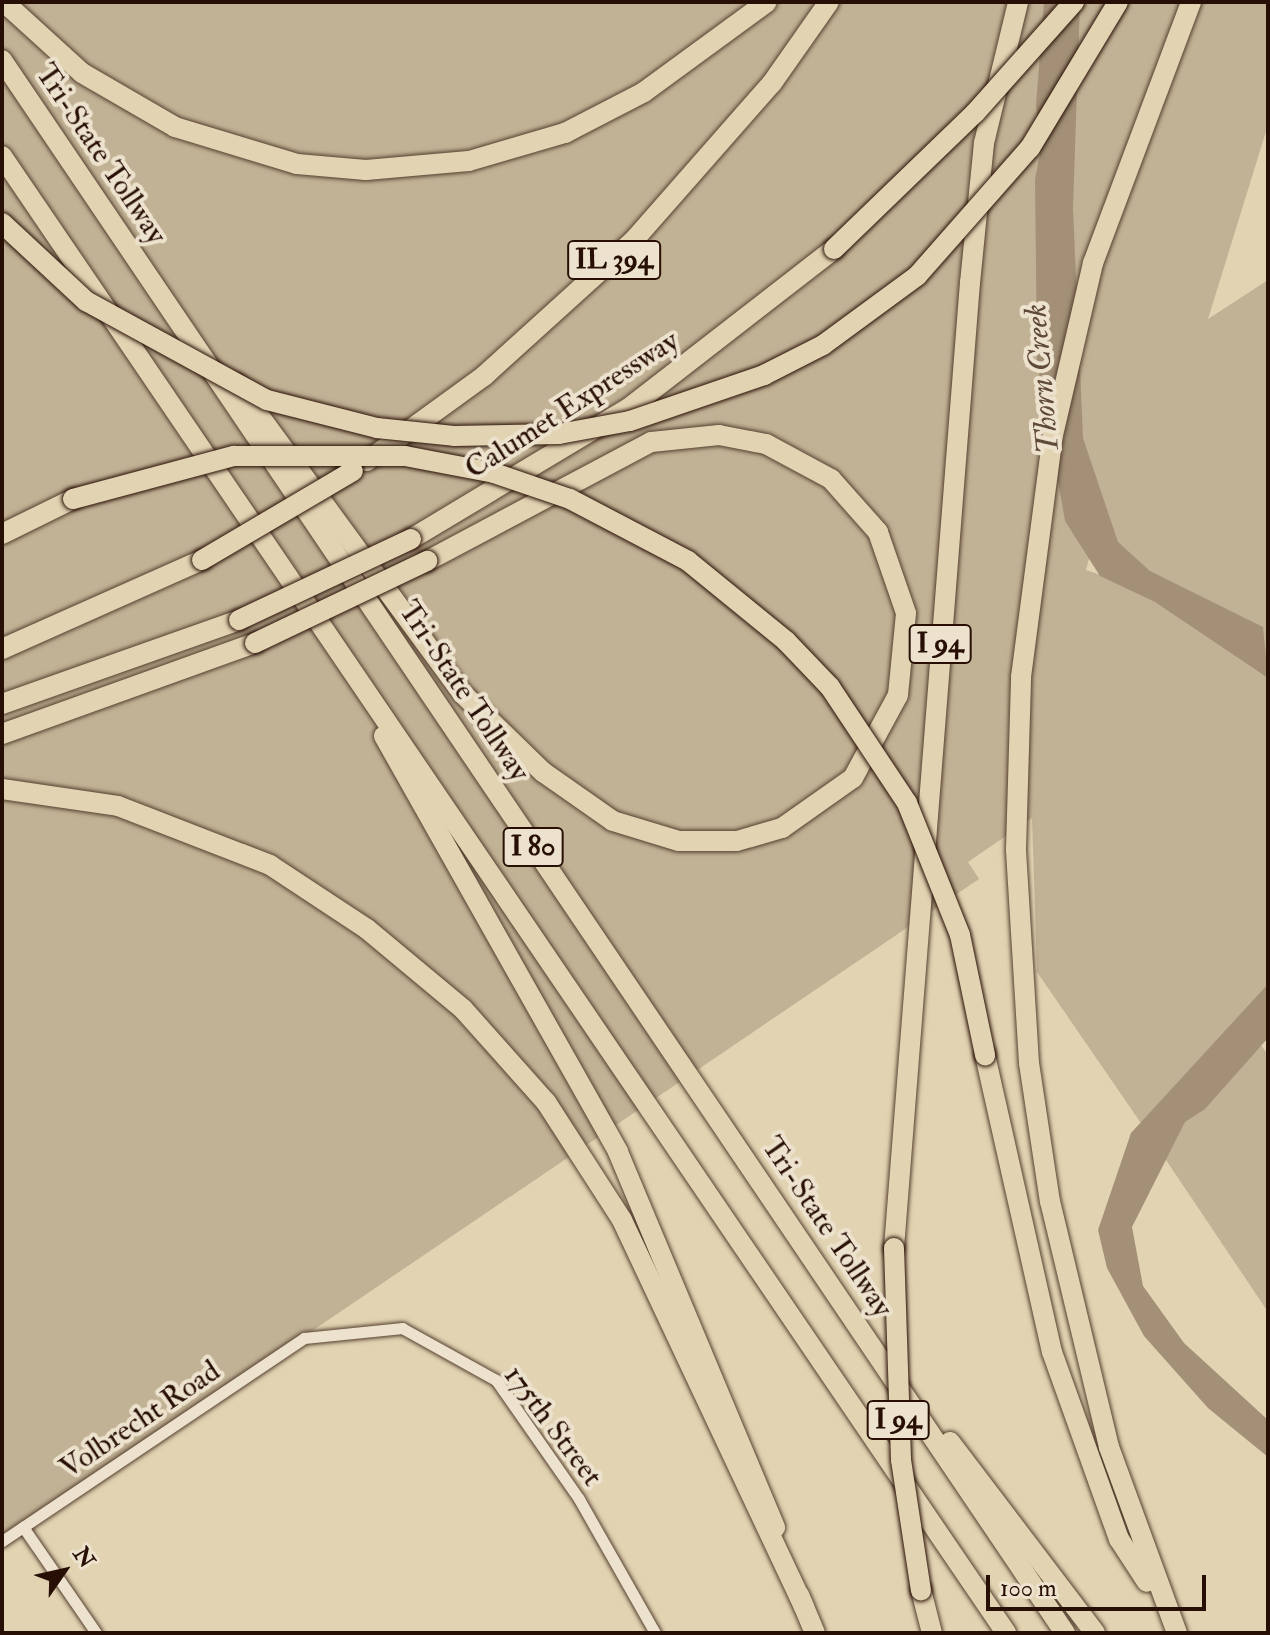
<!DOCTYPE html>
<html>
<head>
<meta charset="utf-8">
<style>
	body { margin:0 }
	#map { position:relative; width:1270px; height:1635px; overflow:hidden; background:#e2d3b2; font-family:"IM FELL Double Pica",serif }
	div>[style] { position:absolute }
	.green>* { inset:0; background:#c2b295 }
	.water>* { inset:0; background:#a39077 }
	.roads { filter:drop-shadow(0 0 2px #564030) drop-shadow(0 0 2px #564030) }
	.street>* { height:11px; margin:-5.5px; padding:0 5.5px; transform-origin:5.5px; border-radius:5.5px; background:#ece2cd }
	.highway>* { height:20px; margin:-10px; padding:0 10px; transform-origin:10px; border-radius:10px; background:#e2d3b2 }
	.bridges { filter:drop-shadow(0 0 2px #280f05) drop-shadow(0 0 2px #280f05) }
	.highway-bridge>* { height:20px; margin:-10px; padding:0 10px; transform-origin:10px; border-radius:10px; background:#e2d3b2 }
	span { translate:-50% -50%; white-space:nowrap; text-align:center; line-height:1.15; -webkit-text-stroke:8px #ece2cd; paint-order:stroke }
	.shield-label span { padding:2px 6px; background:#ece2cd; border:2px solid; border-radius:6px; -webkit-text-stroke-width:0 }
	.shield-label { font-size:28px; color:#280f05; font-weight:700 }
	.street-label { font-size:30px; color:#280f05 }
	.water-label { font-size:32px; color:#5f4938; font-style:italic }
	.frame { position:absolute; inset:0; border:4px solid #280f05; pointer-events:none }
	.north { position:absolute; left:24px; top:1531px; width:80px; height:80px; -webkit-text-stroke:6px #ece2cd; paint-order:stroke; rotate:56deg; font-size:22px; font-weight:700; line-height:32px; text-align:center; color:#280f05 }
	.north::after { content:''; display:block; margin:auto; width:28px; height:36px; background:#280f05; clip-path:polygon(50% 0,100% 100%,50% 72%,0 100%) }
	.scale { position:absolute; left:986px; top:1575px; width:220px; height:36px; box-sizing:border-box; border:4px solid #280f05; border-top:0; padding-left:10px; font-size:24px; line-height:28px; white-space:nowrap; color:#280f05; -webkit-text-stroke:6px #ece2cd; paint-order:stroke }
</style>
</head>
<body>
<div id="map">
	<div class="green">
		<div style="clip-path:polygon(2px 2px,1268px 2px,1268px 125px,1208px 319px,1268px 280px,1268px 657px,1112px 547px,1102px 511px,1086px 570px,1165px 597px,1268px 668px,1268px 997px,1145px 1129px,1037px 972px,1032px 818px,968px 862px,979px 879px,2px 1541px)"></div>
		<div style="clip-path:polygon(1250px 1029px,1268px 1055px,1268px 1312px,1162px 1154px,1167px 1119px)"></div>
	</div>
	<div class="water">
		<div style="clip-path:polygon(1044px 2px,1080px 2px,1073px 208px,1083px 438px,1118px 542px,1150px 571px,1263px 627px,1268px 678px,1155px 602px,1100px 576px,1065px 521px,1037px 362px,1035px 179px,1042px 144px,1036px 105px)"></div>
		<div style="clip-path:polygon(1268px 984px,1268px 1038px,1205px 1109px,1185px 1122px,1132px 1227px,1143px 1286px,1184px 1343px,1268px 1420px,1268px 1457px,1208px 1408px,1144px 1336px,1107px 1268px,1098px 1230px,1131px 1133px)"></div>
	</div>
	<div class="roads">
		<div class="street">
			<div style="left:23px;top:1527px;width:129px;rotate:55.4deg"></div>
			<div style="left:2px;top:1541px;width:364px;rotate:-33.9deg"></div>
			<div style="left:304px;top:1338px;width:99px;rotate:-5.8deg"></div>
			<div style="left:402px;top:1328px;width:107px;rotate:29deg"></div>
			<div style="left:496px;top:1380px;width:145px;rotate:55.1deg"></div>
			<div style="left:579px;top:1499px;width:154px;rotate:60.4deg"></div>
		</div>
		<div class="highway">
			<div style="left:4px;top:2px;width:105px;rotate:42.3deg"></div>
			<div style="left:82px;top:73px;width:108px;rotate:30.1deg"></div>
			<div style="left:175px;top:127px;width:127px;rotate:16.9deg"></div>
			<div style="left:297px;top:164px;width:69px;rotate:5deg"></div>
			<div style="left:366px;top:170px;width:103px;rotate:-5deg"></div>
			<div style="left:469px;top:161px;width:100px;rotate:-16.3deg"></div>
			<div style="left:565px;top:133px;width:89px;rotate:-27.4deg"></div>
			<div style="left:644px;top:92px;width:152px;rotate:-36.2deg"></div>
			<div style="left:2px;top:60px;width:1898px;rotate:55.95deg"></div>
			<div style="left:2px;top:156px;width:1786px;rotate:55.79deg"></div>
			<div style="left:236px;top:384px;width:384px;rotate:53.8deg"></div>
			<div style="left:463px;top:694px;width:112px;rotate:44.3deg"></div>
			<div style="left:543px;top:772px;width:85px;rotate:35deg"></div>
			<div style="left:613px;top:821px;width:69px;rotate:16.9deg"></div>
			<div style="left:679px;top:841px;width:58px"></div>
			<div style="left:737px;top:841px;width:47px;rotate:-16.1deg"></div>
			<div style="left:782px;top:828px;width:87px;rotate:-35.2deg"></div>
			<div style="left:853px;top:778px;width:94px;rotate:-61.5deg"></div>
			<div style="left:898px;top:695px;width:82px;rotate:-84.4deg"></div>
			<div style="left:906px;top:613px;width:86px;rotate:-109.1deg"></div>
			<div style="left:878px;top:532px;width:71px;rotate:-131.6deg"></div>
			<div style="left:831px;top:479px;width:74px;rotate:-151.7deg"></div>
			<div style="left:766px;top:444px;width:48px;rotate:-169.2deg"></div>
			<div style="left:719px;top:435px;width:68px;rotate:174.1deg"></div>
			<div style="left:651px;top:442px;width:254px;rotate:152deg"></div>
			<div style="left:367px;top:461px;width:145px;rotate:-36deg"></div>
			<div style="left:484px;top:376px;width:202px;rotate:-42.2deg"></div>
			<div style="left:634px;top:240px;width:209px;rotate:-48.7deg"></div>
			<div style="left:772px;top:83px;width:99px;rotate:-54.9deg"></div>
			<div style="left:2px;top:534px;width:79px;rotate:-26.2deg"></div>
			<div style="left:411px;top:539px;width:254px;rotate:-31deg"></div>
			<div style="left:629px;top:408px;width:259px;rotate:-37.8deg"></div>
			<div style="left:2px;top:649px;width:219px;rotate:-24deg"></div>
			<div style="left:2px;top:704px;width:251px;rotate:-19.5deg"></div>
			<div style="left:2px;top:734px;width:269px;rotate:-19.8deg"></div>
			<div style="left:384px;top:736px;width:477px;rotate:60.6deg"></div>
			<div style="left:618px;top:1152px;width:407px;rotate:67.3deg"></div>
			<div style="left:2px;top:789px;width:117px;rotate:8.3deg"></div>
			<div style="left:118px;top:806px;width:163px;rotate:21.2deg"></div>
			<div style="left:270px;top:865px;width:116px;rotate:33.4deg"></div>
			<div style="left:367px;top:929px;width:125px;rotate:39.8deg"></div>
			<div style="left:463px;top:1009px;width:125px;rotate:48.3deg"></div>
			<div style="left:546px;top:1102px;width:140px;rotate:57.2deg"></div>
			<div style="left:622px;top:1220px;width:428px;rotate:64.8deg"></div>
			<div style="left:985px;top:1055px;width:304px;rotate:77.3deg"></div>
			<div style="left:1052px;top:1352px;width:199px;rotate:70.3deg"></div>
			<div style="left:1119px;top:1539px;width:51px;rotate:56.9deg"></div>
			<div style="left:894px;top:1248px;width:968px;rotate:-85.5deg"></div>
			<div style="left:970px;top:283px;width:141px;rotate:-84.3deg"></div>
			<div style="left:984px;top:143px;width:145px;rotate:-76.4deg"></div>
			<div style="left:950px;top:1442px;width:240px;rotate:52.8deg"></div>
			<div style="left:921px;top:1590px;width:44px;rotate:75.7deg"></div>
			<div style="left:799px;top:1595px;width:41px;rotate:67.2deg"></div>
			<div style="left:1177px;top:1633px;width:198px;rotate:-110.1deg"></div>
			<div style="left:1109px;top:1447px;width:252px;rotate:-103.5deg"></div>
			<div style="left:1050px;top:1202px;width:141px;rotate:-98.6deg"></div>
			<div style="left:1029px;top:1063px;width:214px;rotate:-93.5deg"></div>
			<div style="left:1016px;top:849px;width:172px;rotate:-88.3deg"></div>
			<div style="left:1021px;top:677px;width:244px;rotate:-82.5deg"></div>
			<div style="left:1053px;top:435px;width:177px;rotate:-76.9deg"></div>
			<div style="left:1093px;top:263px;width:279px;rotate:-69.4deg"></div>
		</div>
	</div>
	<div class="bridges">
		<div class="highway-bridge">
			<div style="left:2px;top:223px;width:115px;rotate:42.9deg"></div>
			<div style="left:86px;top:301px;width:206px;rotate:28.7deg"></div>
			<div style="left:267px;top:400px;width:114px;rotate:14.3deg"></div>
			<div style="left:377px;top:428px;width:77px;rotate:5.9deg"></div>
			<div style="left:454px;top:436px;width:105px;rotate:-1.1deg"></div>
			<div style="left:559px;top:434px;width:72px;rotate:-10.4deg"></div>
			<div style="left:630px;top:421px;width:142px;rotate:-18.9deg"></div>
			<div style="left:764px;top:375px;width:66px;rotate:-27deg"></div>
			<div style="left:823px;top:345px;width:117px;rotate:-36.3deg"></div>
			<div style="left:917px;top:276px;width:171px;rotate:-48.6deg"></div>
			<div style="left:1030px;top:148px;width:170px;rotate:-58.9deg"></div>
			<div style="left:834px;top:249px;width:196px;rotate:-44deg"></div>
			<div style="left:975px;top:113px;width:149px;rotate:-48.3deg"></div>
			<div style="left:73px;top:499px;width:167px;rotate:-15deg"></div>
			<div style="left:234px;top:456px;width:171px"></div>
			<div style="left:405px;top:456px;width:91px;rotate:10.8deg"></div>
			<div style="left:494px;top:473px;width:80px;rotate:18.9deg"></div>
			<div style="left:570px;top:499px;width:133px;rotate:27.7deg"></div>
			<div style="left:688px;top:561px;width:127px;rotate:39.2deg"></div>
			<div style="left:786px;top:641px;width:64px;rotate:46.3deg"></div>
			<div style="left:830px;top:687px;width:139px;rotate:56.4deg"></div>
			<div style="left:907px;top:803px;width:142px;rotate:68.1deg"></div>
			<div style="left:960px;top:935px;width:123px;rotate:78.2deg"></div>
			<div style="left:202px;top:560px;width:175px;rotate:-30.5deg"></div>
			<div style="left:239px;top:620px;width:190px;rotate:-25.2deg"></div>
			<div style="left:255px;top:643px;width:191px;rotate:-25.5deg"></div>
			<div style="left:894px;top:1248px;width:212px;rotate:88.1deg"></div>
			<div style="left:901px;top:1460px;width:132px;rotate:81.3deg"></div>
		</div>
	</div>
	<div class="shield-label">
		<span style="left:614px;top:260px">IL 394</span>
		<span style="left:940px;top:644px">I 94</span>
		<span style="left:533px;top:847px">I 80</span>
		<span style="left:898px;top:1420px">I 94</span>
	</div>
	<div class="street-label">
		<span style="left:101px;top:154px;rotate:56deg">Tri-State Tollway</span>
		<span style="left:572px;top:405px;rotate:-33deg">Calumet Expressway</span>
		<span style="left:464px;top:691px;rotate:56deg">Tri-State Tollway</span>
		<span style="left:827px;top:1227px;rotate:56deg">Tri-State Tollway</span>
		<span style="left:140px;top:1420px;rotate:-34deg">Volbrecht Road</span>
		<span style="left:553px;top:1426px;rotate:53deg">175th Street</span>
	</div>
	<div class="water-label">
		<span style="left:1042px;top:379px;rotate:-95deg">Thorn Creek</span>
	</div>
	<div class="frame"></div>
	<div class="north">N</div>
	<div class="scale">100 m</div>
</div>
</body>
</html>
